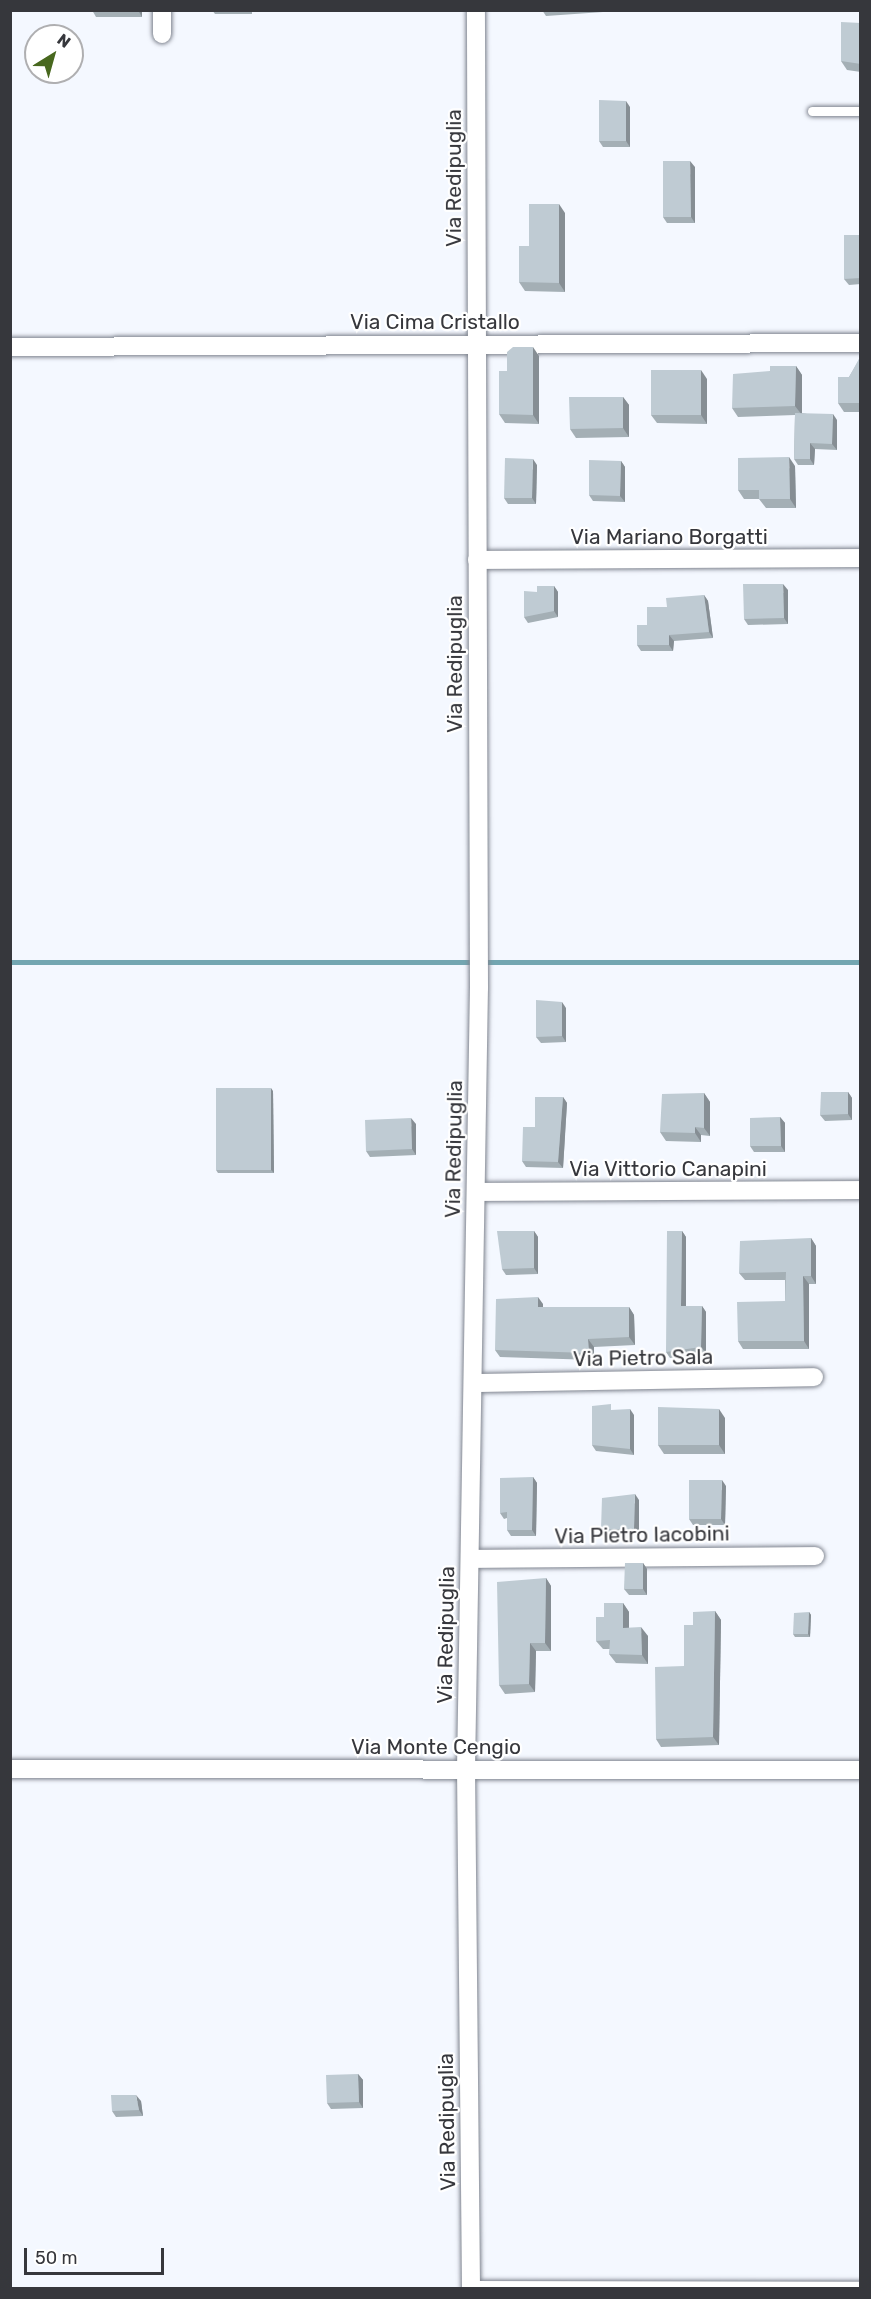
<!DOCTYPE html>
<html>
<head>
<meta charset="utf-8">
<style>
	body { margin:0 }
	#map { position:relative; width:871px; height:2299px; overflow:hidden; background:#f4f8ff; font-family:Rubik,sans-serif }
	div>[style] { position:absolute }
	.stream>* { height:5px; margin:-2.5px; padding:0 2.5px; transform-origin:2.5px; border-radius:2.5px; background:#73a6b1 }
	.roads { filter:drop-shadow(0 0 2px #808590) drop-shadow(0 0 2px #808590) }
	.service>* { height:9px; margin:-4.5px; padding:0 4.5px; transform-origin:4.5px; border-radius:4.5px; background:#fff }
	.minor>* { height:18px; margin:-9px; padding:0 9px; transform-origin:9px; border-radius:9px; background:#fff }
	.wall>* { inset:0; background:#a4afb5 }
	.shaded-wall>* { inset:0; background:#868e94 }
	.building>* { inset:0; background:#bfcbd3 }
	span { translate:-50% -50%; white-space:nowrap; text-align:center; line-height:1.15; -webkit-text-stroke:4.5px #fff; paint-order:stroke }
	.street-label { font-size:21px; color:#36373c }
	.frame { position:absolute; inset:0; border:12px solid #36373c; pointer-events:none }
	.north { position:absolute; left:24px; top:24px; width:60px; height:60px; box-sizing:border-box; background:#fff; border:2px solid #afafb1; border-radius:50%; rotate:37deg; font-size:16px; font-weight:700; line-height:24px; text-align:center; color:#36373c }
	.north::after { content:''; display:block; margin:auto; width:21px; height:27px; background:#48681e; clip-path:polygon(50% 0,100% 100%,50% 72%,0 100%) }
	.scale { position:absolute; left:24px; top:2248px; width:140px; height:27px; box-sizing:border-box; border:3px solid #36373c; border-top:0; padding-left:8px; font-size:18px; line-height:21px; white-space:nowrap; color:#36373c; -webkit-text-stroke:4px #fff; paint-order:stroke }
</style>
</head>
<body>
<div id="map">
	<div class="stream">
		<div style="left:10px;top:962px;width:850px"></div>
	</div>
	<div class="roads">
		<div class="service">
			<div style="left:812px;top:111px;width:48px"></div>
			<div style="left:471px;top:2285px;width:389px;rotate:0.1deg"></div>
		</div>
		<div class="minor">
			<div style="left:162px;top:10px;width:24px;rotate:90deg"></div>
			<div style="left:10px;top:347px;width:850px;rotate:-0.27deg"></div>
			<div style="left:477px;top:560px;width:383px;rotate:-0.3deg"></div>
			<div style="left:476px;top:1192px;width:384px;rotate:-0.3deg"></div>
			<div style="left:473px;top:1383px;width:341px;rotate:-1deg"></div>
			<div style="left:470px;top:1559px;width:345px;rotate:-0.5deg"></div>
			<div style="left:10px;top:1769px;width:850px;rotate:0.07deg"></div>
			<div style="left:471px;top:2288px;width:518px;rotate:-90.55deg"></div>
			<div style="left:466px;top:1770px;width:782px;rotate:-89.05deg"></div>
			<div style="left:479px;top:988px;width:978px;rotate:-90.18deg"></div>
		</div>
	</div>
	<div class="wall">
		<div style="clip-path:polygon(92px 10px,142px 10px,142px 17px,96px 17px)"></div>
		<div style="clip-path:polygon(212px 10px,252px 10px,252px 14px,215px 14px)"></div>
		<div style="clip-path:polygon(542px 10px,603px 10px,603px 12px,546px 16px)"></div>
		<div style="clip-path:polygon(861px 23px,861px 72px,847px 70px,841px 61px)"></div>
		<div style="clip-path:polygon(630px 107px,630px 147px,603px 147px,599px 141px)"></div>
		<div style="clip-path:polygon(695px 167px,695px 223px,667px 223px,663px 217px)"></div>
		<div style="clip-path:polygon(565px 213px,565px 292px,525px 291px,519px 282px,529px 246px)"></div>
		<div style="clip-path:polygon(861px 235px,861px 284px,849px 285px,844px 279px)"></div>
		<div style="clip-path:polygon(539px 356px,539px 424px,505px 423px,499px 414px,507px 371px)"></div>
		<div style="clip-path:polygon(861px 357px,861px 412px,844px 412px,838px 403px,849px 377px)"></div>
		<div style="clip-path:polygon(796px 366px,802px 375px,802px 413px,837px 420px,837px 450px,815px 449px,814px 465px,798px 465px,794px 459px,795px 415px,738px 417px,732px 408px,770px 371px)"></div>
		<div style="clip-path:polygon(707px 379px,707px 424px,657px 423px,651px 415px)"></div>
		<div style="clip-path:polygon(623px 397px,629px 405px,629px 437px,576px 438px,570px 429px)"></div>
		<div style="clip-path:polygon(621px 461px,625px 467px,625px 502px,593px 501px,589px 495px)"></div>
		<div style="clip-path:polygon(537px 465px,536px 504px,508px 504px,504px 498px)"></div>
		<div style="clip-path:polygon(795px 466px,796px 508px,766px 508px,759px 499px,744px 499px,738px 490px)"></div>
		<div style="clip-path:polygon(554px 586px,558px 592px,558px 617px,528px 623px,524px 617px)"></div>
		<div style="clip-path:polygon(788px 590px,788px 624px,748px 625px,744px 619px)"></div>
		<div style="clip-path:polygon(704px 595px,708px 601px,713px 638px,674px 641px,673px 651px,641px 651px,637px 645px,647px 625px,667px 607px)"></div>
		<div style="clip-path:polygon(566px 1008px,566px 1042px,541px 1043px,536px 1037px)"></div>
		<div style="clip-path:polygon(273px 1091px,274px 1173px,218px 1173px,216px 1170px)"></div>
		<div style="clip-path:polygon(848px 1092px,852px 1098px,852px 1120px,825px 1121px,820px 1115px)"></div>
		<div style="clip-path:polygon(704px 1093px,710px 1102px,710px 1136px,701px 1135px,701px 1142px,666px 1141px,660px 1132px)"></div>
		<div style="clip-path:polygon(563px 1097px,567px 1103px,563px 1168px,526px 1167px,522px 1161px,535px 1127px)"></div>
		<div style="clip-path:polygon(780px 1117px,785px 1123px,785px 1152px,754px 1152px,750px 1146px)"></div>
		<div style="clip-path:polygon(416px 1124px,416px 1155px,370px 1157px,366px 1151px)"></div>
		<div style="clip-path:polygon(534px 1231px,538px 1237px,538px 1274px,506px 1275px,502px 1269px)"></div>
		<div style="clip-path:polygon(682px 1231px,686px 1237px,686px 1306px,702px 1306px,706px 1312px,706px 1353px,670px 1358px,666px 1352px)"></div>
		<div style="clip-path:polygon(811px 1238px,816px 1246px,816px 1284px,809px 1284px,809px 1349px,743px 1349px,738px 1341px,785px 1301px,785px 1280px,745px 1280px,739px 1273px)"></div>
		<div style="clip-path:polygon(543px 1304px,543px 1307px,629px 1307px,634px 1315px,635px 1345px,594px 1347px,594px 1360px,500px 1357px,495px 1350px)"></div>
		<div style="clip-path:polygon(615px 1410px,634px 1415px,634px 1455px,596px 1451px,592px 1445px)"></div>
		<div style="clip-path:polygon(725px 1418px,725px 1454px,664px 1454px,658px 1445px)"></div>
		<div style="clip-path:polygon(533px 1477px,537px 1483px,536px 1536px,511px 1536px,507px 1530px,507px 1518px,504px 1519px,500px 1513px)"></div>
		<div style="clip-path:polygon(726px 1486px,725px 1525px,693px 1525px,689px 1519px)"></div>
		<div style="clip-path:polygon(639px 1500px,639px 1535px,606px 1535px,601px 1529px)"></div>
		<div style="clip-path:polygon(643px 1563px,647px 1569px,647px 1595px,629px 1595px,624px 1589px)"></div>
		<div style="clip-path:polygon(546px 1578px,551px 1586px,551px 1651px,536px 1651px,535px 1692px,505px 1694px,499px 1685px)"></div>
		<div style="clip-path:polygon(623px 1603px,629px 1612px,629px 1628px,648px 1636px,648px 1664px,616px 1663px,609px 1654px,610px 1649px,603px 1649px,596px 1641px,604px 1617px)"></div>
		<div style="clip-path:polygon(715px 1611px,721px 1620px,719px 1745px,661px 1747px,656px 1739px,684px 1666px,693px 1625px)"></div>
		<div style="clip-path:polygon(809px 1612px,811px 1615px,810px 1637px,795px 1637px,793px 1634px)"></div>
		<div style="clip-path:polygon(358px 2074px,363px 2080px,363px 2108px,331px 2109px,327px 2103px)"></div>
		<div style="clip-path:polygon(141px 2101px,143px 2116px,116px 2117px,112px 2111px)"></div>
	</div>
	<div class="shaded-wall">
		<div style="clip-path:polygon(138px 10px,142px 10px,142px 17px)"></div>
		<div style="clip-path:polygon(626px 101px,630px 107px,630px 147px,626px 141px)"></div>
		<div style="clip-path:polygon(690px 161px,695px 167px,695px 223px,691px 217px)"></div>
		<div style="clip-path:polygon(559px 204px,565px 213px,565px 292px,559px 283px)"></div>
		<div style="clip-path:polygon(533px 347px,539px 356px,539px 424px,533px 415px)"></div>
		<div style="clip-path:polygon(796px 366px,802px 375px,802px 415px,795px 406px)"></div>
		<div style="clip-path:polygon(701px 370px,707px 379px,707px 424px,701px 415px)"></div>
		<div style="clip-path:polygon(623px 397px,629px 405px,629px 437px,623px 428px)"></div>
		<div style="clip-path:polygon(833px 414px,837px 420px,837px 450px,832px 444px)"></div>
		<div style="clip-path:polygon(810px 443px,815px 449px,814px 465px,810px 459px)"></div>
		<div style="clip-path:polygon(789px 457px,795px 466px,796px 508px,790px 499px)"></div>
		<div style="clip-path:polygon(533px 459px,537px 465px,536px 504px,532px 498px)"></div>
		<div style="clip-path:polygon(621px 461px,625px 467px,625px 502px,620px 496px)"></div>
		<div style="clip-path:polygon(783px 584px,788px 590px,788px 624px,784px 618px)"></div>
		<div style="clip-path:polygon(554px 586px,558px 592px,558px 617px,554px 611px)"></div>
		<div style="clip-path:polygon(704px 595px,708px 601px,713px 638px,709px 632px)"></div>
		<div style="clip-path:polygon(669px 635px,674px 641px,673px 651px,669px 645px)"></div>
		<div style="clip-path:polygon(562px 1002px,566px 1008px,566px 1042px,562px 1036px)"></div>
		<div style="clip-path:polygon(271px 1088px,273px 1091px,274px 1173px,271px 1170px)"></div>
		<div style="clip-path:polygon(848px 1092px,852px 1098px,852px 1120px,848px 1114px)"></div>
		<div style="clip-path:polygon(704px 1093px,710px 1102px,710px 1136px,704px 1128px)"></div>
		<div style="clip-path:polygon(563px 1097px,567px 1103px,563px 1168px,558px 1162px)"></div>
		<div style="clip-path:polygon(780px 1117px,785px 1123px,785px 1152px,781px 1146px)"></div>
		<div style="clip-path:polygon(411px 1118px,416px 1124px,416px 1155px,412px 1149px)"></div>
		<div style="clip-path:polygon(695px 1127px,701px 1135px,701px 1142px,695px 1133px)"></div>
		<div style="clip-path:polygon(534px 1231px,538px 1237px,538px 1274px,534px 1268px)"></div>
		<div style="clip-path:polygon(682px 1231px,686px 1237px,686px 1312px,681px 1306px)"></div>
		<div style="clip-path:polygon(811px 1238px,816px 1246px,816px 1284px,811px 1276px)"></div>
		<div style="clip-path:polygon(803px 1276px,809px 1284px,809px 1349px,804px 1341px)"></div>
		<div style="clip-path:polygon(538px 1297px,543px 1304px,543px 1314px,538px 1307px)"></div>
		<div style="clip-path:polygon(702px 1306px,706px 1312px,706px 1353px,701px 1347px)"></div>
		<div style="clip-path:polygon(629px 1307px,634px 1315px,635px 1345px,629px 1337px)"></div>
		<div style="clip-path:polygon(588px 1339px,594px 1347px,594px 1360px,589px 1353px)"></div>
		<div style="clip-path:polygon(630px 1409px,634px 1415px,634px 1455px,630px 1449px)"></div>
		<div style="clip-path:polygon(719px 1409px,725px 1418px,725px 1454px,719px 1445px)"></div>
		<div style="clip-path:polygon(533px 1477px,537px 1483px,536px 1536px,532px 1530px)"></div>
		<div style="clip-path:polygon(722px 1480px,726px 1486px,725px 1525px,721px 1519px)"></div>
		<div style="clip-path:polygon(635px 1494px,639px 1500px,639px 1535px,634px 1529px)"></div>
		<div style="clip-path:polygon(643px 1563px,647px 1569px,647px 1595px,643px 1589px)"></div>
		<div style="clip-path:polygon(546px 1578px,551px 1586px,551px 1651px,545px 1643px)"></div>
		<div style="clip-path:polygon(623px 1603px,629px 1612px,629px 1637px,623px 1628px)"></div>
		<div style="clip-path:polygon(715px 1611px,721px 1620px,719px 1745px,713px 1737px)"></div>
		<div style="clip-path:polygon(809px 1612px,811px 1615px,810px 1637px,808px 1634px)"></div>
		<div style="clip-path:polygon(641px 1627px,648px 1636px,648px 1664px,642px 1655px)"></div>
		<div style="clip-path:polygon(530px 1643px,536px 1651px,535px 1692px,529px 1684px)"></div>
		<div style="clip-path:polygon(358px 2074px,363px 2080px,363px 2108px,359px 2102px)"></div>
		<div style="clip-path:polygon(136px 2095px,141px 2101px,143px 2116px,139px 2110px)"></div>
	</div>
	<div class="building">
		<div style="clip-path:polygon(841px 22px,861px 23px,861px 64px,841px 61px)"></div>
		<div style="clip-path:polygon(599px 100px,626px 101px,626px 141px,599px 141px)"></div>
		<div style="clip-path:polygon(663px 161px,690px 161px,691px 217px,663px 217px)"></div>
		<div style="clip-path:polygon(529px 204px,559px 204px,559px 283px,519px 282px,519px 246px,529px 246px)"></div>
		<div style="clip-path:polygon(844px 235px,861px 235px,861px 278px,844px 279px)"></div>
		<div style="clip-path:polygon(513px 347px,533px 347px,533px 415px,499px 414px,499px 371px,507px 371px,507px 352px)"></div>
		<div style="clip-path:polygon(860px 357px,861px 403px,838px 403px,838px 377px,849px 377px)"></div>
		<div style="clip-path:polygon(770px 366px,796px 366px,795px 406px,732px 408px,733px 374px,770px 371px)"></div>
		<div style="clip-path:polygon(651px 370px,701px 370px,701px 415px,651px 415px)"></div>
		<div style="clip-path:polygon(569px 397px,623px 397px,623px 428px,570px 429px)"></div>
		<div style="clip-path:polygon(795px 413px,833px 414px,832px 444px,810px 443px,810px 459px,794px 459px)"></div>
		<div style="clip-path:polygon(789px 457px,790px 499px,759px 499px,759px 490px,738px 490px,738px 458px)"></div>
		<div style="clip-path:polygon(505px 458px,533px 459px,532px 498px,504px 498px)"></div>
		<div style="clip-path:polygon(589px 460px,621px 461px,620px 496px,589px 495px)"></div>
		<div style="clip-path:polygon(743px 584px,783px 584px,784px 618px,744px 619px)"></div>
		<div style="clip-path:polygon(537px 586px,554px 586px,554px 611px,524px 617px,524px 591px,537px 592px)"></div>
		<div style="clip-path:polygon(704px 595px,709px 632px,669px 635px,669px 645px,637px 645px,637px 625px,647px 625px,647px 607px,667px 607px,666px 598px)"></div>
		<div style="clip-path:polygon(536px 1000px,562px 1002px,562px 1036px,536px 1037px)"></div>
		<div style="clip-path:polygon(216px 1088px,271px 1088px,271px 1170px,216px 1170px)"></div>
		<div style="clip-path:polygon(821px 1092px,848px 1092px,848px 1114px,820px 1115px)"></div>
		<div style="clip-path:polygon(704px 1093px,704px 1128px,695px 1127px,695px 1133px,660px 1132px,662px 1094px)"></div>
		<div style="clip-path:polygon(535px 1097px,563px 1097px,558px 1162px,522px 1161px,523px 1127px,535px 1127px)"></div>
		<div style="clip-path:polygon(780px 1117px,781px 1146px,750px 1146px,750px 1118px)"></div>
		<div style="clip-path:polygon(411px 1118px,412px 1149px,366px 1151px,365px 1120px)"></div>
		<div style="clip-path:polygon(497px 1231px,534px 1231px,534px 1268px,502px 1269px)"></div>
		<div style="clip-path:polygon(667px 1231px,682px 1231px,681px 1306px,702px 1306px,701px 1347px,666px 1352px)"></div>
		<div style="clip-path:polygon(811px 1238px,811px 1276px,803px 1276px,804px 1341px,738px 1341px,737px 1302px,785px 1301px,786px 1272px,739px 1273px,740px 1241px)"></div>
		<div style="clip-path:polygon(538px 1297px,538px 1307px,629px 1307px,629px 1337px,588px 1339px,589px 1353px,495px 1350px,496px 1299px)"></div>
		<div style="clip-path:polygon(611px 1404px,611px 1410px,630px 1409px,630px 1449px,592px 1445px,592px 1406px)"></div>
		<div style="clip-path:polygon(658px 1407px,719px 1409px,719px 1445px,658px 1445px)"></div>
		<div style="clip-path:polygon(533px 1477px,532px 1530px,507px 1530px,507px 1512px,500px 1513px,500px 1478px)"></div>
		<div style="clip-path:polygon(689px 1480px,722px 1480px,721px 1519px,689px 1519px)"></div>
		<div style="clip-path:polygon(635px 1494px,634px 1529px,601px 1529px,602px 1498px)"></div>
		<div style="clip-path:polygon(625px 1563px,643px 1563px,643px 1589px,624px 1589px)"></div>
		<div style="clip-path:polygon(546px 1578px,545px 1643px,530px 1643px,529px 1684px,499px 1685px,497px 1582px)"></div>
		<div style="clip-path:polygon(604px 1603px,623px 1603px,623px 1628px,641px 1627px,642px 1655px,609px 1654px,610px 1640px,596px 1641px,596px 1617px,604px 1617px)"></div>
		<div style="clip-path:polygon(715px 1611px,713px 1737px,656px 1739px,655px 1667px,684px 1666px,684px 1625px,693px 1625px,693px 1612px)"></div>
		<div style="clip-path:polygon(809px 1612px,808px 1634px,793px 1634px,794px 1613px)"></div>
		<div style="clip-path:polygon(358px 2074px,359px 2102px,327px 2103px,326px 2075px)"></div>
		<div style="clip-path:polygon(111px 2095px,136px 2095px,139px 2110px,112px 2111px)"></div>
	</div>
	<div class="street-label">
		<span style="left:454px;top:178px;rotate:-90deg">Via Redipuglia</span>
		<span style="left:435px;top:322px">Via Cima Cristallo</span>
		<span style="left:669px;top:537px">Via Mariano Borgatti</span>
		<span style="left:455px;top:664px;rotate:-90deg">Via Redipuglia</span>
		<span style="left:454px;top:1149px;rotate:-89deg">Via Redipuglia</span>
		<span style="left:668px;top:1169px">Via Vittorio Canapini</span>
		<span style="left:643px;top:1358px;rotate:-1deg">Via Pietro Sala</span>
		<span style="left:642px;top:1535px;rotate:-1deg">Via Pietro Iacobini</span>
		<span style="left:446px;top:1635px;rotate:-89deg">Via Redipuglia</span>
		<span style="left:436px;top:1747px">Via Monte Cengio</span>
		<span style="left:447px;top:2122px;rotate:-91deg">Via Redipuglia</span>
	</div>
	<div class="frame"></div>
	<div class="north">N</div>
	<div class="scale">50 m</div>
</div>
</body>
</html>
